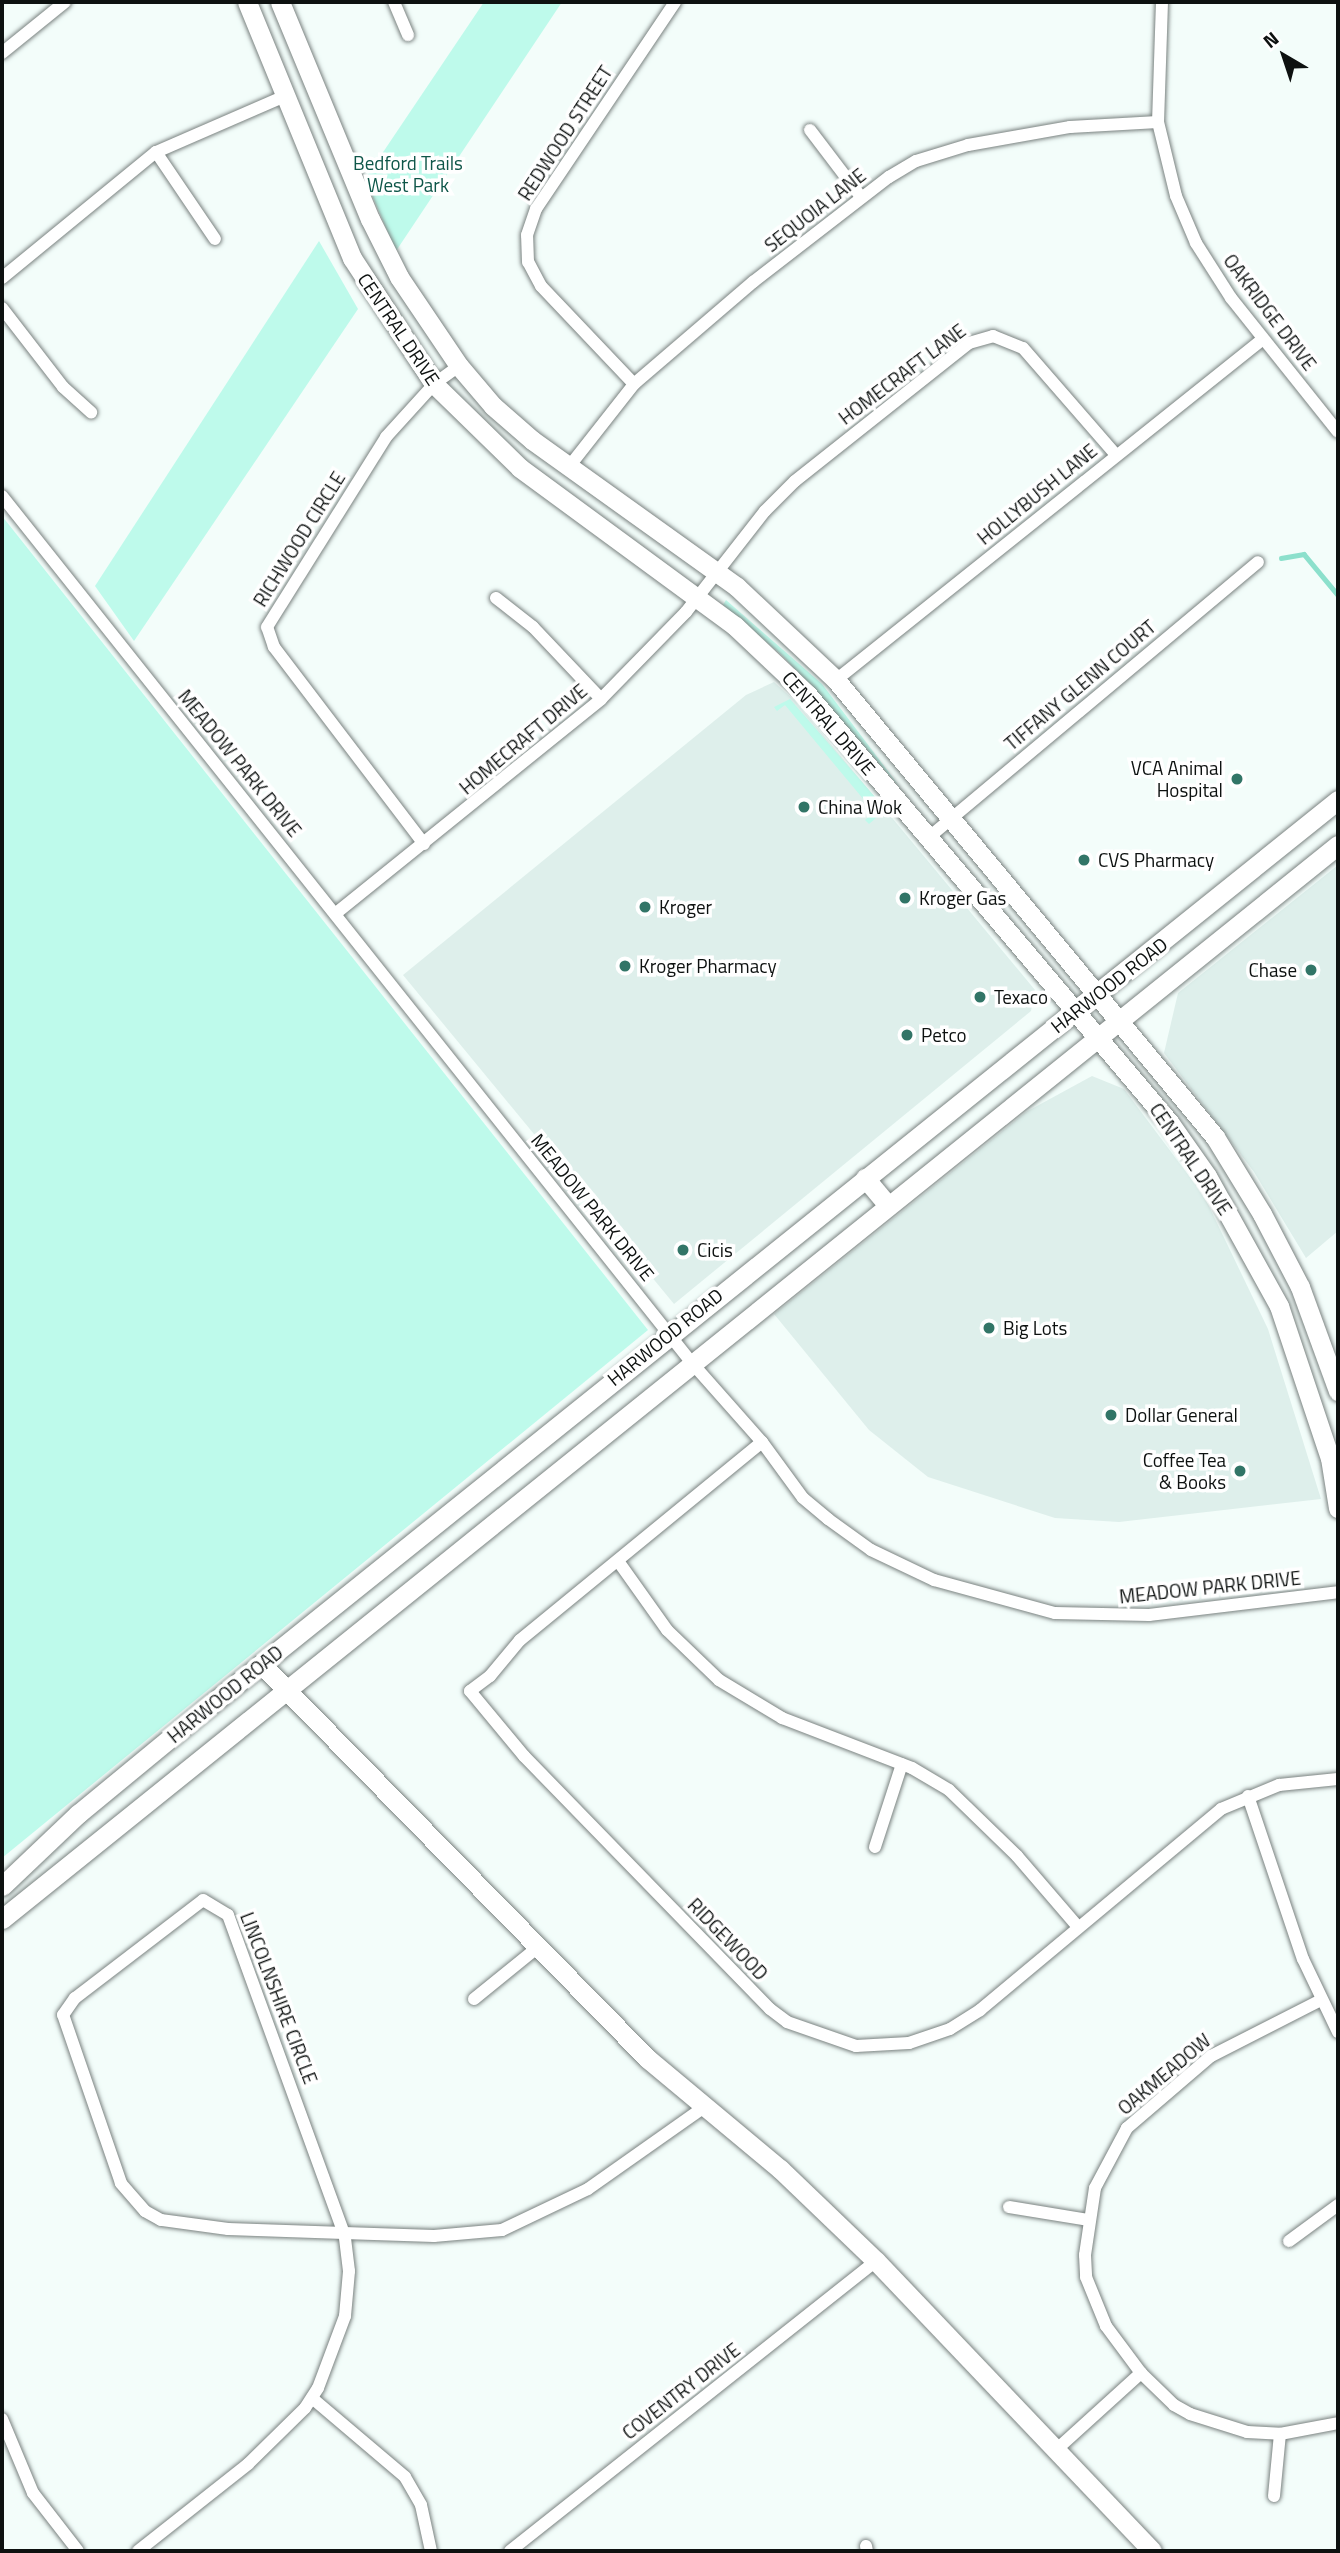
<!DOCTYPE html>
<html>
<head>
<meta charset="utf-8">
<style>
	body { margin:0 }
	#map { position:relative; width:1340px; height:2553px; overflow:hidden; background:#f3fdfa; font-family:"Titillium Web",sans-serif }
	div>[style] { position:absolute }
	.built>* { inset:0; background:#deefeb }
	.green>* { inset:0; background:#befaeb }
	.stream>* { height:4.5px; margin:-2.25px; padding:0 2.25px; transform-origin:2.25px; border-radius:2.25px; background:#8ce0cc }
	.roads { filter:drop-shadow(0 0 2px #7a8280) drop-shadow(0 0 2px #7a8280) }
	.street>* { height:12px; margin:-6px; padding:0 6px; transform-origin:6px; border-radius:6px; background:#fff }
	.secondary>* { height:19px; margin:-9.5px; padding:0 9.5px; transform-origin:9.5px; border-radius:9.5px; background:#fff }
	.dots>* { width:19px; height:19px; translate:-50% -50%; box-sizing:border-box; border:4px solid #fff; border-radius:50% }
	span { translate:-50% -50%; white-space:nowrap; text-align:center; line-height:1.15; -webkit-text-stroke:7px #fff; paint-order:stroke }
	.street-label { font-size:19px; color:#0d1110 }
	.park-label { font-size:19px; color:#0e5649 }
	.poi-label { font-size:19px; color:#0d1110 }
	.right { translate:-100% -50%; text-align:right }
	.left { translate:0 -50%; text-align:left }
	.frame { position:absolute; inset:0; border:4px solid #0d1110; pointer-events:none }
	.north { position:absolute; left:1249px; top:21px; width:70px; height:70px; -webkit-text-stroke:5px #fff; paint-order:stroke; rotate:321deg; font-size:19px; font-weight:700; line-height:28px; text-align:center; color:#0d1110 }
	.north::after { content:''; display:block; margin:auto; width:24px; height:32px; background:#0d1110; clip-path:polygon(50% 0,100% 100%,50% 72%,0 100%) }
</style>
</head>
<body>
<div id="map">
	<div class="built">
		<div style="clip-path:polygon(774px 682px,795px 701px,1035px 990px,1031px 1011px,674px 1304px,403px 975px,746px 695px)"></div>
		<div style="clip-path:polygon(1338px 865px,1338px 1231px,1306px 1258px,1254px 1172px,1164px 1053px,1178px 993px)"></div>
		<div style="clip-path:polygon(1092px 1076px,1124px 1089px,1204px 1196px,1268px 1329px,1321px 1499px,1119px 1522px,1055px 1518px,928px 1477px,869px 1430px,774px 1314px,1026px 1112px)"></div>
	</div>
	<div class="green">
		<div style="clip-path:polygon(484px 2px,562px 2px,396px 251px,365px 179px)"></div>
		<div style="clip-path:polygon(319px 241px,358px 309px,134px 641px,95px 586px)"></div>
		<div style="clip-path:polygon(2px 516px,648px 1330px,2px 1858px)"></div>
		<div style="clip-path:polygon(726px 600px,822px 684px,900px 787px,783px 656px,723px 605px)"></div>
		<div style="clip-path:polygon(790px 699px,882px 805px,883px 812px,869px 824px,865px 820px,874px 812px,785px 705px,777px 711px,774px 707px)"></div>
	</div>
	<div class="stream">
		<div style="left:1281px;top:558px;width:23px;rotate:-10deg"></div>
		<div style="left:1304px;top:554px;width:53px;rotate:50.3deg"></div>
	</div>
	<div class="roads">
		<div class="street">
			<div style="left:394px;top:2px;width:36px;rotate:67deg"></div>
			<div style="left:1162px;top:2px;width:120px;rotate:91.9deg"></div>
			<div style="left:1158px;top:122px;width:76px;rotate:76.3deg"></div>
			<div style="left:1176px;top:196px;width:51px;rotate:66.9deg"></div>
			<div style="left:1196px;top:243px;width:65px;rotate:57.5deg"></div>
			<div style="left:1231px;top:298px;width:171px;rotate:51.4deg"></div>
			<div style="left:2px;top:53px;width:81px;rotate:-39deg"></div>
			<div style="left:810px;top:130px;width:84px;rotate:52.7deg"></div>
			<div style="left:156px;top:152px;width:105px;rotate:55.9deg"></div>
			<div style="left:2px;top:278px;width:199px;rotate:-39.3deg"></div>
			<div style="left:156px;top:152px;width:141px;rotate:-23.5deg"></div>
			<div style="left:2px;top:308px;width:100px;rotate:52.3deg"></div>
			<div style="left:63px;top:387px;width:38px;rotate:42deg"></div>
			<div style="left:634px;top:384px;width:135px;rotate:-133.5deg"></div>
			<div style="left:541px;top:286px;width:27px;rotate:-118deg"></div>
			<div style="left:528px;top:262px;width:27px;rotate:-92deg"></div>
			<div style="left:527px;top:235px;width:28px;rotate:-71deg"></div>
			<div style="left:536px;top:209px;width:249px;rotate:-56.1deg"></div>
			<div style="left:568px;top:468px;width:107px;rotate:-51.8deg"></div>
			<div style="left:634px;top:384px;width:157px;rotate:-40.6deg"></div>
			<div style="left:753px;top:282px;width:172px;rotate:-37.7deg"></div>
			<div style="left:889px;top:177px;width:31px;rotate:-31deg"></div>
			<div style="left:916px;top:161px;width:54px;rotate:-17.1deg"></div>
			<div style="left:968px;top:145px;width:104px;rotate:-10deg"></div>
			<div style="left:1070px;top:127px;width:88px;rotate:-3.3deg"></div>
			<div style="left:2px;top:496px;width:1108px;rotate:51.49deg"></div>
			<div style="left:692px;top:1363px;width:106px;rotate:48.5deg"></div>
			<div style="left:762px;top:1442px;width:69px;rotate:53.8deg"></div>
			<div style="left:803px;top:1498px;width:33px;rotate:40deg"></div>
			<div style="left:828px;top:1519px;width:53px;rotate:35.8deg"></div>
			<div style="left:871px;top:1550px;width:70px;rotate:25.5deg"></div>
			<div style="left:934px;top:1580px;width:125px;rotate:15.3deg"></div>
			<div style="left:1055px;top:1613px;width:94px;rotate:1.2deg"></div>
			<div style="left:1149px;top:1615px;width:190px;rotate:-6.9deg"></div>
			<div style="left:496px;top:598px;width:47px;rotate:38.1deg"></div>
			<div style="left:533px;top:627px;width:99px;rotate:46.6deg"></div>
			<div style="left:836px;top:680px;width:546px;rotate:-38.61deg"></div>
			<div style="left:928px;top:838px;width:430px;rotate:-39.9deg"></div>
			<div style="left:424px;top:844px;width:248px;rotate:-127.3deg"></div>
			<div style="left:274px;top:647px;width:21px;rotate:-109deg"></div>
			<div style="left:267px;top:627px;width:224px;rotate:-57.9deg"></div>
			<div style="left:386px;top:437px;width:72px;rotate:-47.8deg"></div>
			<div style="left:434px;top:384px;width:31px;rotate:-36deg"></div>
			<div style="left:335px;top:914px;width:342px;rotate:-38.9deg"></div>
			<div style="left:601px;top:699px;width:122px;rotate:-45.7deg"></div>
			<div style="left:686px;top:612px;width:128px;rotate:-52deg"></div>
			<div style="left:765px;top:511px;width:42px;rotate:-45deg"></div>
			<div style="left:795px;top:481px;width:222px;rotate:-38.4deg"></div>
			<div style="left:969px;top:343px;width:25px;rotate:-16deg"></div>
			<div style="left:993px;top:336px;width:32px;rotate:22deg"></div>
			<div style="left:1023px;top:348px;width:142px;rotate:49deg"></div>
			<div style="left:762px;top:1442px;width:313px;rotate:140.7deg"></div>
			<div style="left:520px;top:1640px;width:47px;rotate:129.8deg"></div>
			<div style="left:490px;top:1676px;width:25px;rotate:143deg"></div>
			<div style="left:470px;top:1691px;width:85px;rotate:50.3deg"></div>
			<div style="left:524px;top:1756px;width:353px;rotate:45.8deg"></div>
			<div style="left:770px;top:2009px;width:21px;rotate:37deg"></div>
			<div style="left:787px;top:2022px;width:73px;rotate:19.2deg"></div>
			<div style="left:856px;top:2046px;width:53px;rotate:-3.2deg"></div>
			<div style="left:909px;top:2043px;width:43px;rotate:-18.9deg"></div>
			<div style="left:950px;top:2029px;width:36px;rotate:-32deg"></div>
			<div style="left:980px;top:2010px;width:314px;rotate:-39.8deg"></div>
			<div style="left:1221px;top:1809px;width:63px;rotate:-22.5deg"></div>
			<div style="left:1279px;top:1785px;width:59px;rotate:-5.8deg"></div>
			<div style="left:618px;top:1561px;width:85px;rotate:54.6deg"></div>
			<div style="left:667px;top:1630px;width:72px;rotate:43.9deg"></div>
			<div style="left:719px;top:1680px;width:74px;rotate:31.1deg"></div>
			<div style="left:782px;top:1718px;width:139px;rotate:21deg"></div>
			<div style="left:912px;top:1768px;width:43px;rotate:30.7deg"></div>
			<div style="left:949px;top:1790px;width:95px;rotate:44.1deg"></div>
			<div style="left:1017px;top:1856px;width:94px;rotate:49.3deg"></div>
			<div style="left:1248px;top:1796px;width:172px;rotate:71.4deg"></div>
			<div style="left:1303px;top:1959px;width:81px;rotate:64.4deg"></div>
			<div style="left:875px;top:1847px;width:87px;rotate:-72deg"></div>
			<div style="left:203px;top:1900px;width:29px;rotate:31deg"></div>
			<div style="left:228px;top:1915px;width:338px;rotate:70deg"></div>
			<div style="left:344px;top:2233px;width:116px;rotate:-178deg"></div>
			<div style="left:228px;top:2229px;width:68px;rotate:-172.3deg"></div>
			<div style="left:161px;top:2220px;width:18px;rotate:-151deg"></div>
			<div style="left:145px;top:2211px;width:37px;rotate:-131deg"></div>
			<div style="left:121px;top:2183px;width:178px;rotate:-109deg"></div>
			<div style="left:63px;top:2015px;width:21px;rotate:-55deg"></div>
			<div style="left:75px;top:1998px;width:161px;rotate:-37.4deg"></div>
			<div style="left:474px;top:1999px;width:82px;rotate:-39.1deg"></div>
			<div style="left:1321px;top:2000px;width:123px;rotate:153deg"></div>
			<div style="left:1211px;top:2056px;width:111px;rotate:139.4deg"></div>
			<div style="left:1127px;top:2128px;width:68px;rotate:118.1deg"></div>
			<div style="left:1095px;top:2188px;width:68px;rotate:98.5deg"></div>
			<div style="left:1085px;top:2255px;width:22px;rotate:87deg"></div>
			<div style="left:1086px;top:2277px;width:53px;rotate:67.8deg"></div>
			<div style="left:1106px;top:2326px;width:59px;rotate:53.3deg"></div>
			<div style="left:1141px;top:2373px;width:46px;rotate:44.1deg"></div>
			<div style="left:1174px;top:2405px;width:18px;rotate:29deg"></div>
			<div style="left:1190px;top:2414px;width:60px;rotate:17.5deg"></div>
			<div style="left:1247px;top:2432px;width:33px;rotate:3deg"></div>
			<div style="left:1280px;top:2434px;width:59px;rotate:-10.7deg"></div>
			<div style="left:1009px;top:2207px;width:80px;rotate:9.3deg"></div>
			<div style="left:1289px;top:2241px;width:61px;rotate:-36.3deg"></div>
			<div style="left:312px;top:2398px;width:122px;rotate:40.3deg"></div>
			<div style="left:405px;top:2477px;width:32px;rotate:60deg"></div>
			<div style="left:421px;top:2505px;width:47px;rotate:77.7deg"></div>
			<div style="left:2px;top:2419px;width:80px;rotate:67.3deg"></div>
			<div style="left:33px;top:2493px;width:73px;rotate:52.2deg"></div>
			<div style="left:1056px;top:2450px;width:115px;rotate:-42.2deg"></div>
			<div style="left:1274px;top:2496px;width:62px;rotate:-84.5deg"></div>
			<div style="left:866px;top:2546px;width:5px;rotate:79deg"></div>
			<div style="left:138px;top:2551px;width:140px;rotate:-38.3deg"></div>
			<div style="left:248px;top:2464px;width:80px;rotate:-44.5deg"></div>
			<div style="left:305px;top:2408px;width:24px;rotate:-57deg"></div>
			<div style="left:318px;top:2388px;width:77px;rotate:-69.4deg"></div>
			<div style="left:345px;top:2316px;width:45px;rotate:-84.9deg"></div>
			<div style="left:349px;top:2271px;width:38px;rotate:-97deg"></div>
			<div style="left:344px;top:2233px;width:90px;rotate:1.9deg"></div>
			<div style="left:434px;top:2236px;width:68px;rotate:-5deg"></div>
			<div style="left:502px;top:2230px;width:95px;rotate:-25.5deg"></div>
			<div style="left:588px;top:2189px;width:141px;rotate:-35.2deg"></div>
			<div style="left:510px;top:2551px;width:467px;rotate:-38.4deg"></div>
		</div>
		<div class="secondary">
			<div style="left:247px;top:2px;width:277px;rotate:67.7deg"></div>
			<div style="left:352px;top:258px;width:150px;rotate:56.9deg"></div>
			<div style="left:434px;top:384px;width:120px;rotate:44.3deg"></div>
			<div style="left:520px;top:468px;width:267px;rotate:36.3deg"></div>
			<div style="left:735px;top:626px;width:99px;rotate:43.4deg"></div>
			<div style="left:807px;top:694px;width:561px;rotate:49.78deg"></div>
			<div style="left:1169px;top:1122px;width:66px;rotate:54.9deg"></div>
			<div style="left:1207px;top:1176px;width:149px;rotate:61deg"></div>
			<div style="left:1279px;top:1306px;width:160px;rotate:71.5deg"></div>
			<div style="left:1330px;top:1458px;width:51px;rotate:80.9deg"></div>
			<div style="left:280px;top:2px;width:235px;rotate:67.5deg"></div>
			<div style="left:370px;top:219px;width:65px;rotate:63.4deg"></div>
			<div style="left:399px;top:277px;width:107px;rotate:56deg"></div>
			<div style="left:459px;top:366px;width:52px;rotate:49.6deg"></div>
			<div style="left:493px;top:406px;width:52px;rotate:41.1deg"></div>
			<div style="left:532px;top:440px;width:252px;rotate:35.6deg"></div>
			<div style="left:737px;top:587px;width:136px;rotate:43.2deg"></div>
			<div style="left:836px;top:680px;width:594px;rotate:50.33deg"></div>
			<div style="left:1215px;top:1137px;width:90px;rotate:58.6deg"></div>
			<div style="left:1262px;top:1214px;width:82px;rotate:62.5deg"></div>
			<div style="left:1300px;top:1287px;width:111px;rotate:69.9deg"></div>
			<div style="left:865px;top:1178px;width:34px;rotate:50deg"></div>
			<div style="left:261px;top:1664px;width:553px;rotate:45.59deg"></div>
			<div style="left:648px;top:2059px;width:172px;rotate:39.8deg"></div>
			<div style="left:780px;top:2169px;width:133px;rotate:43.8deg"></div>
			<div style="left:876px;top:2261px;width:400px;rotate:46.4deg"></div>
			<div style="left:2px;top:1886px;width:105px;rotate:-43.5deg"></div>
			<div style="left:78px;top:1814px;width:163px;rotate:-39.5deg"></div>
			<div style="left:204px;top:1710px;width:1454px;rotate:-38.75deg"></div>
			<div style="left:2px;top:1919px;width:1714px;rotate:-38.8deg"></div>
		</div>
	</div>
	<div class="dots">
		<div style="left:1237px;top:779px;background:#327567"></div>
		<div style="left:804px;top:807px;background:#327567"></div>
		<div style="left:1084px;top:860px;background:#327567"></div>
		<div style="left:905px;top:898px;background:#327567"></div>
		<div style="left:645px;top:907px;background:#327567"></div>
		<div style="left:625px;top:966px;background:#327567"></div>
		<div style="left:1311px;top:970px;background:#327567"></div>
		<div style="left:980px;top:997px;background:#327567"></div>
		<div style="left:907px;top:1035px;background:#327567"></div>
		<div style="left:683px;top:1250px;background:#327567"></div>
		<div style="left:989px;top:1328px;background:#327567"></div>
		<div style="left:1111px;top:1415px;background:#327567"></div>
		<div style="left:1240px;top:1471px;background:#327567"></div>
	</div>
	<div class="street-label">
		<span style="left:565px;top:133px;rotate:-57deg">REDWOOD STREET</span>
		<span style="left:815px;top:210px;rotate:-38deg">SEQUOIA LANE</span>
		<span style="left:1270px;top:312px;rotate:53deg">OAKRIDGE DRIVE</span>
		<span style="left:399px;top:329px;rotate:56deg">CENTRAL DRIVE</span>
		<span style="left:902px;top:374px;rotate:-37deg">HOMECRAFT LANE</span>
		<span style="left:1037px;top:494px;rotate:-39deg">HOLLYBUSH LANE</span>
		<span style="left:299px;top:539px;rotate:-58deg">RICHWOOD CIRCLE</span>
		<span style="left:1080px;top:685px;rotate:-40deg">TIFFANY GLENN COURT</span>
		<span style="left:829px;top:723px;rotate:49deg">CENTRAL DRIVE</span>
		<span style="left:523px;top:739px;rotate:-40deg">HOMECRAFT DRIVE</span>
		<span style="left:240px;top:763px;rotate:51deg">MEADOW PARK DRIVE</span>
		<span style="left:1109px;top:985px;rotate:-38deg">HARWOOD ROAD</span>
		<span style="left:1191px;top:1159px;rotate:56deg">CENTRAL DRIVE</span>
		<span style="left:593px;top:1207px;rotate:51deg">MEADOW PARK DRIVE</span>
		<span style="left:665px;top:1337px;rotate:-39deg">HARWOOD ROAD</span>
		<span style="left:1210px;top:1587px;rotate:-6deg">MEADOW PARK DRIVE</span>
		<span style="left:225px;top:1694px;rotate:-39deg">HARWOOD ROAD</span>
		<span style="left:728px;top:1939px;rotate:46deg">RIDGEWOOD</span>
		<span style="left:279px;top:1998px;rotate:69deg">LINCOLNSHIRE CIRCLE</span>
		<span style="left:1164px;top:2074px;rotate:-40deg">OAKMEADOW</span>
		<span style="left:681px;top:2391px;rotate:-38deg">COVENTRY DRIVE</span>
	</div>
	<div class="park-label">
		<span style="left:408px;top:174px">Bedford Trails<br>West Park</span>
	</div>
	<div class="poi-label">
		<span class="right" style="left:1223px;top:779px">VCA Animal<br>Hospital</span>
		<span class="left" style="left:818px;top:807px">China Wok</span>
		<span class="left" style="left:1098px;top:860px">CVS Pharmacy</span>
		<span class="left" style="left:919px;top:898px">Kroger Gas</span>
		<span class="left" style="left:659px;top:907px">Kroger</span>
		<span class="left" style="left:639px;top:966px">Kroger Pharmacy</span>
		<span class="right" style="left:1297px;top:970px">Chase</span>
		<span class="left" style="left:994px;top:997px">Texaco</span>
		<span class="left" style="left:921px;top:1035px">Petco</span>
		<span class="left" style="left:697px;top:1250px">Cicis</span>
		<span class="left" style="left:1003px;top:1328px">Big Lots</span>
		<span class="left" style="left:1125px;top:1415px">Dollar General</span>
		<span class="right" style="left:1226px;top:1471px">Coffee Tea<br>&amp; Books</span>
	</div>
	<div class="frame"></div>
	<div class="north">N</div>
</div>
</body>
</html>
